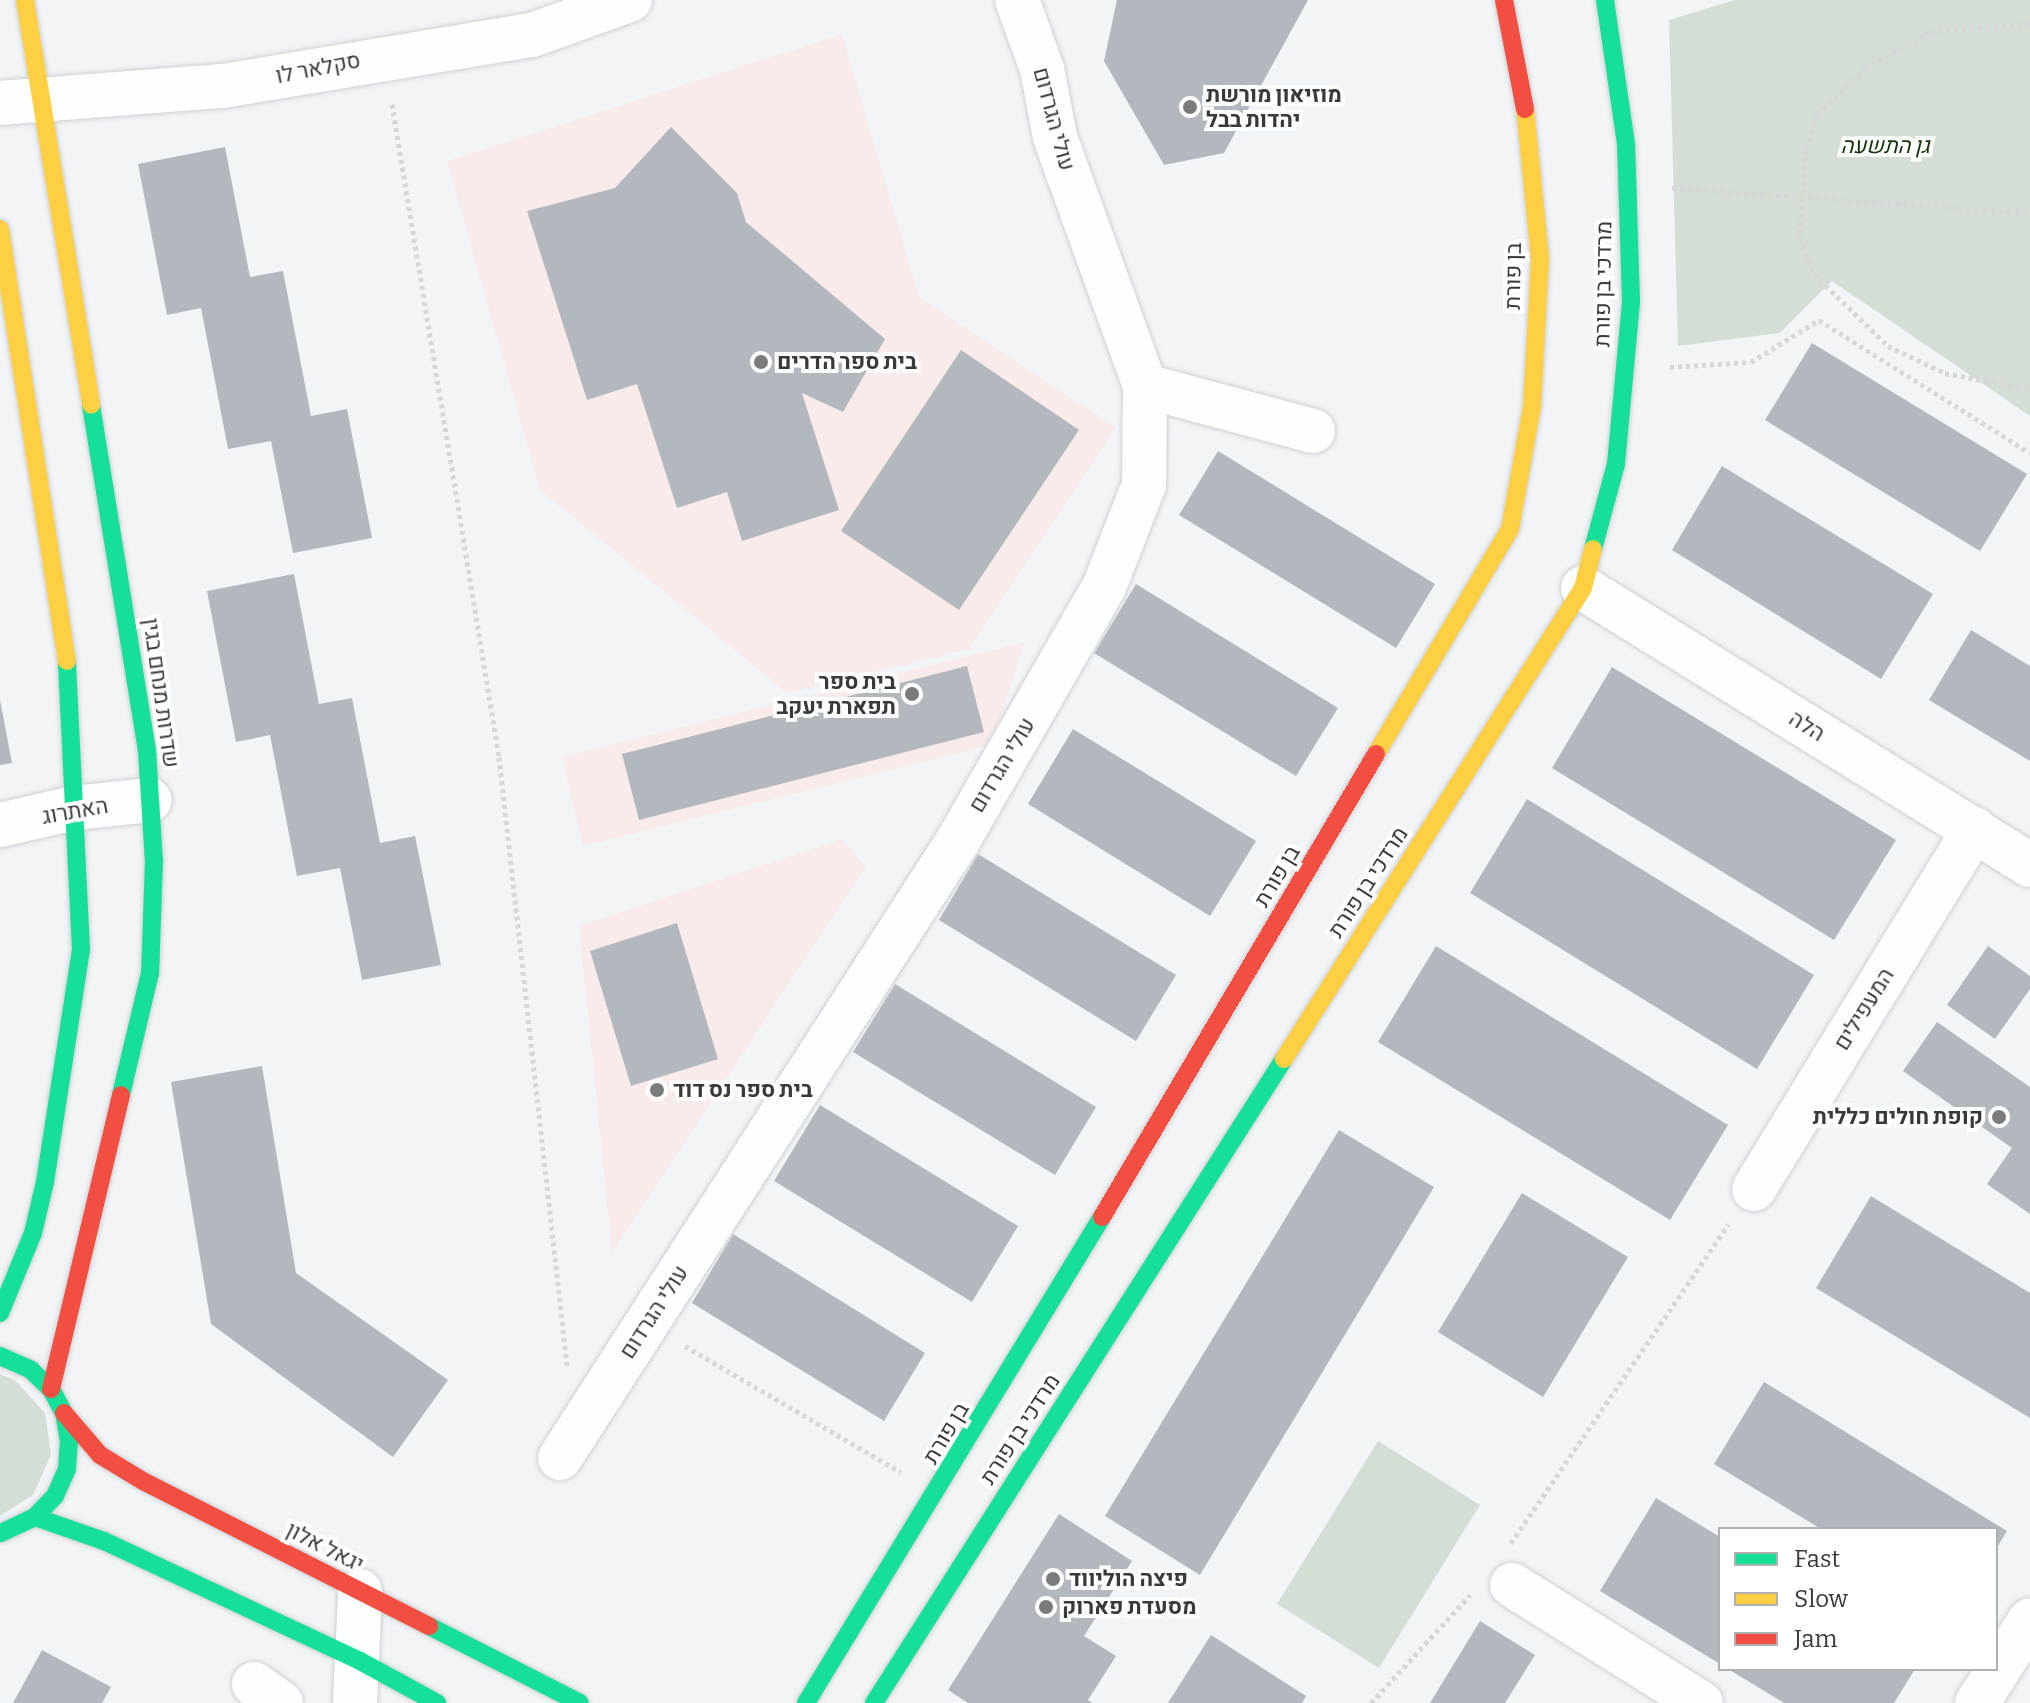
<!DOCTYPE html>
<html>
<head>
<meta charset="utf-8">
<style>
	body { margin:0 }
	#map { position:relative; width:2030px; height:1703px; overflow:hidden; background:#f2f5f8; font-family:Bitter,Heebo,serif }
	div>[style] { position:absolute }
	.education>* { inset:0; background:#f8ebe9 }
	.green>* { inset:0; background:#d5ded5 }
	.building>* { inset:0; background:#b3b8be }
	.path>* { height:5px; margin-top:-2.5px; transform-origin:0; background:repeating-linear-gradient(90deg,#d7d7d8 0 4px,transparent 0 8px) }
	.roads { filter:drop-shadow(0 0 2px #cfd1d3) drop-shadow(0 0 2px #cfd1d3) }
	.street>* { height:44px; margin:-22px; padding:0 22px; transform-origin:22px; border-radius:22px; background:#fdfefe }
	.fast>* { height:18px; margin:-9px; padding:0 9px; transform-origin:9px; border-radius:9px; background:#16e098 }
	.slow>* { height:18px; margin:-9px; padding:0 9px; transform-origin:9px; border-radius:9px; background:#ffcf43 }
	.jam>* { height:18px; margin:-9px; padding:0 9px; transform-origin:9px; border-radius:9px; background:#f24e42 }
	.dots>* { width:22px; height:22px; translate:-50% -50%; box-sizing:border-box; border:4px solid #fff; border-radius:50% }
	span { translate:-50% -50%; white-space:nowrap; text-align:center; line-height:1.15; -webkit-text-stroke:8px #fff; paint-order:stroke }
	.street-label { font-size:22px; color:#38393b }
	.poi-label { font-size:22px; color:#38393b; font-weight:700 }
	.left { translate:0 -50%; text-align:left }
	.right { translate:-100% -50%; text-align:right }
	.park-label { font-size:22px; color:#16340c; font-style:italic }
	.legend { position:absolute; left:1718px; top:1527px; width:280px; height:144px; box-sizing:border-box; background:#fff; border:2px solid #afb0b1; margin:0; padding:10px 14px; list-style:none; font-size:24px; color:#38393b }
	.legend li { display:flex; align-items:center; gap:16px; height:40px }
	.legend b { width:40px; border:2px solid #afb0b1 }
</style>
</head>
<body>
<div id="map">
	<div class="education">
		<div style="clip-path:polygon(842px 34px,919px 297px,1116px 427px,969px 649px,787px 693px,540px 490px,447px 161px)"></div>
		<div style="clip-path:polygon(1025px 642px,991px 745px,583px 846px,562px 757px)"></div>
		<div style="clip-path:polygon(841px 839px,866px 866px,612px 1253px,579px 926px)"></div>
	</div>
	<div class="green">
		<div style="clip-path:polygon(1735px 0,2030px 0,2030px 416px,1832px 281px,1780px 333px,1678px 346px,1669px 20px)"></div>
		<div style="clip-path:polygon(0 1374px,15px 1380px,45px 1413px,51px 1455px,33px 1495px,0 1516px)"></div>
		<div style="clip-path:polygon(1378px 1441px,1480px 1505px,1379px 1668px,1277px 1604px)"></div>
	</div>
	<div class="building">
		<div style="clip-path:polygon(1117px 0,1308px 0,1224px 153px,1164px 165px,1104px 61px)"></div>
		<div style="clip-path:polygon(671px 127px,737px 193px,746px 222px,885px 339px,843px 412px,802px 393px,839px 510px,742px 541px,727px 492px,677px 508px,637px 384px,587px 400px,527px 211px,615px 188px)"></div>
		<div style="clip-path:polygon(225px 147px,250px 277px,283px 271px,311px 416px,347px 409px,372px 538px,293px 553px,271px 441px,228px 449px,201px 308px,167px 315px,138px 164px)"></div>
		<div style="clip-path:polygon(1812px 343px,2027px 474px,1980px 551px,1765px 420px)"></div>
		<div style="clip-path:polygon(961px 350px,1079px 430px,959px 610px,841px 531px)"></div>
		<div style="clip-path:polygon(1218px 451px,1435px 584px,1396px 648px,1179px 515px)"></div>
		<div style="clip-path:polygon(1722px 466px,1933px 594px,1881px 679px,1672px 550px)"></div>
		<div style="clip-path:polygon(294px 574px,319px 704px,352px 698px,380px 843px,415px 836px,441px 965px,362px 980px,340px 868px,297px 876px,270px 735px,236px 742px,207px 591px)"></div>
		<div style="clip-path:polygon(1136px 584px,1338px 708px,1296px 776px,1094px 653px)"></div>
		<div style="clip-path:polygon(1971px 630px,2030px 666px,2030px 761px,1929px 700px)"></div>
		<div style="clip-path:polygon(967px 666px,984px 732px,639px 820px,622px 754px)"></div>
		<div style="clip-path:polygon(1612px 667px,1896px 840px,1834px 940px,1552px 768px)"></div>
		<div style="clip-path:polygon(0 700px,12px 763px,0 765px)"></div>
		<div style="clip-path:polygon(1073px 729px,1256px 841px,1210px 916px,1028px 804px)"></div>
		<div style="clip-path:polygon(1527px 799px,1814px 975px,1757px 1069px,1470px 893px)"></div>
		<div style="clip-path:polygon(978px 854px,1176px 975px,1136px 1041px,939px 920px)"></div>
		<div style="clip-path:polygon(677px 923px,718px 1059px,631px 1086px,590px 951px)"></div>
		<div style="clip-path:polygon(1436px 946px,1728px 1125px,1670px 1220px,1378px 1042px)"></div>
		<div style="clip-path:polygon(1988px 946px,2030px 976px,2030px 989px,1995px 1039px,1947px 1005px)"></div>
		<div style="clip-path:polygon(895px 984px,1096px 1107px,1055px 1175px,853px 1052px)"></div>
		<div style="clip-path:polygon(1937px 1022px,2030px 1087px,2030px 1214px,1987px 1184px,2012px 1148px,1903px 1071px)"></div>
		<div style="clip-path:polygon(262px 1066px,296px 1273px,448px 1380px,393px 1457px,211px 1324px,171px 1082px)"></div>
		<div style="clip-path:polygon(820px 1105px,1018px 1226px,972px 1302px,774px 1181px)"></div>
		<div style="clip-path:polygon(1339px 1130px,1434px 1187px,1200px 1575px,1105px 1516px)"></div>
		<div style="clip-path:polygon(1522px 1193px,1628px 1257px,1543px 1397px,1438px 1332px)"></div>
		<div style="clip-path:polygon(1871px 1196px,2030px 1293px,2030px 1418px,1816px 1288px)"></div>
		<div style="clip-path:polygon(733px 1234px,925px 1353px,884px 1421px,692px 1303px)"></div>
		<div style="clip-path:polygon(1764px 1382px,2007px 1531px,1996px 1549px,1996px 1529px,1821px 1529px,1714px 1464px)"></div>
		<div style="clip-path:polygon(1656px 1498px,1720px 1537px,1720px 1664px,1600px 1591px)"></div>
		<div style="clip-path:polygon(1059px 1514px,1132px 1561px,1084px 1636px,1116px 1656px,1088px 1700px,1092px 1703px,968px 1703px,948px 1690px)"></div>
		<div style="clip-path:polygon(1480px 1621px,1535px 1655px,1505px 1703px,1430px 1703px)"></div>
		<div style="clip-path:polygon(1211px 1635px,1306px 1696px,1302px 1703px,1168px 1703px)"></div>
		<div style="clip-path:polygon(42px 1650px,111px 1687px,102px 1703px,13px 1703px)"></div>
		<div style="clip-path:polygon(1728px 1669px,1915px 1669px,1894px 1703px,1784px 1703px)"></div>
	</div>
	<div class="path">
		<div style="left:2030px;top:23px;width:99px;rotate:174.8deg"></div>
		<div style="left:1931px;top:32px;width:74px;rotate:151.7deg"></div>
		<div style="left:1866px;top:67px;width:69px;rotate:135.6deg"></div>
		<div style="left:1817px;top:115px;width:37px;rotate:107deg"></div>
		<div style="left:1806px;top:150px;width:88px;rotate:94.5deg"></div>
		<div style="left:1799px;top:238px;width:39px;rotate:67deg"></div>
		<div style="left:1814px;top:274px;width:103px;rotate:44.2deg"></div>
		<div style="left:1888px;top:346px;width:63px;rotate:25.3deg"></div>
		<div style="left:1945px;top:373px;width:86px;rotate:10.7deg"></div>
		<div style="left:392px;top:104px;width:662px;rotate:80.69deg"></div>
		<div style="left:499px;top:757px;width:612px;rotate:83.62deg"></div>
		<div style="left:1672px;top:188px;width:359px;rotate:4deg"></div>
		<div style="left:1670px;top:367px;width:81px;rotate:-3.5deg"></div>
		<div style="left:1751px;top:362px;width:80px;rotate:-31.7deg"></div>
		<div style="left:1819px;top:320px;width:249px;rotate:32.2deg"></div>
		<div style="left:685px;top:1346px;width:250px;rotate:30.3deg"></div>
		<div style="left:1511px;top:1543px;width:386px;rotate:-55.7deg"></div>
		<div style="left:1371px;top:1703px;width:147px;rotate:-47.5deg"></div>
	</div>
	<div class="roads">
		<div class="street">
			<div style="left:0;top:103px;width:224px;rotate:-4.4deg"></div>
			<div style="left:223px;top:86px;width:313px;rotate:-9.4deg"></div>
			<div style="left:532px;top:35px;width:104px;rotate:-19.7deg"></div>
			<div style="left:1145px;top:386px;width:174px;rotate:15deg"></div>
			<div style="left:1583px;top:588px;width:526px;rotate:31.79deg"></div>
			<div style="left:0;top:825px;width:76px;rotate:-12.9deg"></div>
			<div style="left:74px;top:808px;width:76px;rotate:-6deg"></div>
			<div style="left:1754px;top:1189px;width:422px;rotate:-58.5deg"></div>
			<div style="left:560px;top:1458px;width:736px;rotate:-57.19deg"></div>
			<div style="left:959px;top:839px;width:291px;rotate:-60.1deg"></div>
			<div style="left:1104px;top:587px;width:110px;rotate:-68.6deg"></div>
			<div style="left:1144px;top:485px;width:99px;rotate:-89.4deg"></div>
			<div style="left:1145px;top:386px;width:265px;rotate:-109.9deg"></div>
			<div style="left:1055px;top:137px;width:69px;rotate:-100.8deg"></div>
			<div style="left:1042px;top:69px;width:73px;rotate:-109.9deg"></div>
			<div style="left:1512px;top:1585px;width:223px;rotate:32deg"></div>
			<div style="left:254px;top:1684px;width:33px;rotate:35deg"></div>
			<div style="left:355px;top:1703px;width:112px;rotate:-87.4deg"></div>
			<div style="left:1977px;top:1703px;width:98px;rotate:-57.4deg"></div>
		</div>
		<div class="fast">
			<div style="left:91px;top:405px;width:351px;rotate:80.8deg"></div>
			<div style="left:147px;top:751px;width:110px;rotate:86.4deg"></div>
			<div style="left:154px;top:861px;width:112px;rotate:92deg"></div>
			<div style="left:150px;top:973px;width:125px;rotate:103.4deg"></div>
			<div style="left:1593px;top:549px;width:88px;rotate:-74.9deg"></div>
			<div style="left:1616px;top:464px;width:164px;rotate:-84.7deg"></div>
			<div style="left:1631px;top:301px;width:157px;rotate:-91.8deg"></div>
			<div style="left:1626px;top:144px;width:146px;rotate:-98.3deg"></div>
			<div style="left:0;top:1313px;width:87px;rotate:-67.6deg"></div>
			<div style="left:33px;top:1233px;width:52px;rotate:-76.8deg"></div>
			<div style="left:45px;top:1182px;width:235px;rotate:-81.2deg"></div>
			<div style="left:81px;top:950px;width:289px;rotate:-92.8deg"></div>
			<div style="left:0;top:1356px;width:34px;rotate:24deg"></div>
			<div style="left:31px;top:1370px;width:28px;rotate:44deg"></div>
			<div style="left:51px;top:1389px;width:27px;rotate:62deg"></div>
			<div style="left:64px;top:1413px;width:27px;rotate:80deg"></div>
			<div style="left:69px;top:1440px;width:29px;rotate:94deg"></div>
			<div style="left:67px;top:1469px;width:30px;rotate:114deg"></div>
			<div style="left:55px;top:1496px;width:29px;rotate:134deg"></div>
			<div style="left:35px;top:1517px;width:38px;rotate:155deg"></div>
			<div style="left:35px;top:1517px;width:73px;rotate:19.2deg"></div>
			<div style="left:104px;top:1541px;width:283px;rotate:25.1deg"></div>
			<div style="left:360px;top:1661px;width:88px;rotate:28.6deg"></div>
			<div style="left:429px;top:1626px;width:169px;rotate:27deg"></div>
			<div style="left:806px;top:1703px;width:569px;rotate:-58.66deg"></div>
			<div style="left:874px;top:1703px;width:763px;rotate:-57.52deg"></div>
		</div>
		<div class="slow">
			<div style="left:25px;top:0;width:410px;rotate:80.7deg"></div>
			<div style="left:0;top:229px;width:437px;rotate:81.2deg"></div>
			<div style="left:1376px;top:754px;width:262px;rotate:-59.2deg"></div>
			<div style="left:1510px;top:529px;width:124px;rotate:-79.8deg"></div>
			<div style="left:1532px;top:407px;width:149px;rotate:-86.9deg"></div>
			<div style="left:1540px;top:258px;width:150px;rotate:-95.7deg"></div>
			<div style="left:1284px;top:1059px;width:558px;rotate:-57.59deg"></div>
			<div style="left:1583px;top:588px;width:40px;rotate:-75.6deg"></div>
		</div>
		<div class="jam">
			<div style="left:1504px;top:0;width:111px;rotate:79.1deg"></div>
			<div style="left:1102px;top:1217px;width:538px;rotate:-59.38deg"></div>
			<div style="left:51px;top:1389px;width:302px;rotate:-76.6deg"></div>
			<div style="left:64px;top:1413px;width:55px;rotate:49.4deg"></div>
			<div style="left:100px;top:1455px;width:50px;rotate:31.2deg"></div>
			<div style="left:143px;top:1481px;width:321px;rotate:26.9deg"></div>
		</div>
	</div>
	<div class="dots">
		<div style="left:1190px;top:107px;background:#797b7d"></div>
		<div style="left:761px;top:362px;background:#797b7d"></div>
		<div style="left:912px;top:694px;background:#797b7d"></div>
		<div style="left:657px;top:1090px;background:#797b7d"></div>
		<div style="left:1999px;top:1117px;background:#797b7d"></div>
		<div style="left:1053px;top:1579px;background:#797b7d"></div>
		<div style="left:1046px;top:1607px;background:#797b7d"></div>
	</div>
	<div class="street-label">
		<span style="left:318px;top:68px;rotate:-11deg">סקלאר לו</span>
		<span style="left:1054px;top:119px;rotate:75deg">עולי הגרדום</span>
		<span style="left:1513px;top:276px;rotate:-89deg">בן פורת</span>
		<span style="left:1603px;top:284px;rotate:-89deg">מרדכי בן פורת</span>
		<span style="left:161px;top:693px;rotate:82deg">שדרות מנחם בגין</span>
		<span style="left:1807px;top:726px;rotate:32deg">הלה</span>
		<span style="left:1002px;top:765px;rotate:-59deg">עולי הגרדום</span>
		<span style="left:75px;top:811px;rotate:-10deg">האתרוג</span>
		<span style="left:1277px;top:876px;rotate:-59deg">בן פורת</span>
		<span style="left:1368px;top:882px;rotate:-57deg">מרדכי בן פורת</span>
		<span style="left:1864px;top:1009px;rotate:-58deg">המעפילים</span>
		<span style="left:654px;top:1312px;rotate:-57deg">עולי הגרדום</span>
		<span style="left:1020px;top:1429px;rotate:-57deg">מרדכי בן פורת</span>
		<span style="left:946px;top:1433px;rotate:-59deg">בן פורת</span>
		<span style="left:325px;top:1547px;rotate:27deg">יגאל אלון</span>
	</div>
	<div class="poi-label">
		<span class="left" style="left:1206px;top:107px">מוזיאון מורשת<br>יהדות בבל</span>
		<span class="left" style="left:777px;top:362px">בית ספר הדרים</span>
		<span class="right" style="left:896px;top:694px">בית ספר<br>תפארת יעקב</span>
		<span class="left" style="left:673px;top:1090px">בית ספר נס דוד</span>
		<span class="right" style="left:1983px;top:1117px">קופת חולים כללית</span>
		<span class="left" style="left:1069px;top:1579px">פיצה הוליווד</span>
		<span class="left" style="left:1062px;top:1607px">מסעדת פארוק</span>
	</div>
	<div class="park-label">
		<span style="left:1885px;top:146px">גן התשעה</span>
	</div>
	<ul class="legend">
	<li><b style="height:10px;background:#16e098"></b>Fast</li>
	<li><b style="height:10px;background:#ffcf43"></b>Slow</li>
	<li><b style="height:10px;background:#f24e42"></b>Jam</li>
	</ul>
</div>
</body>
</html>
